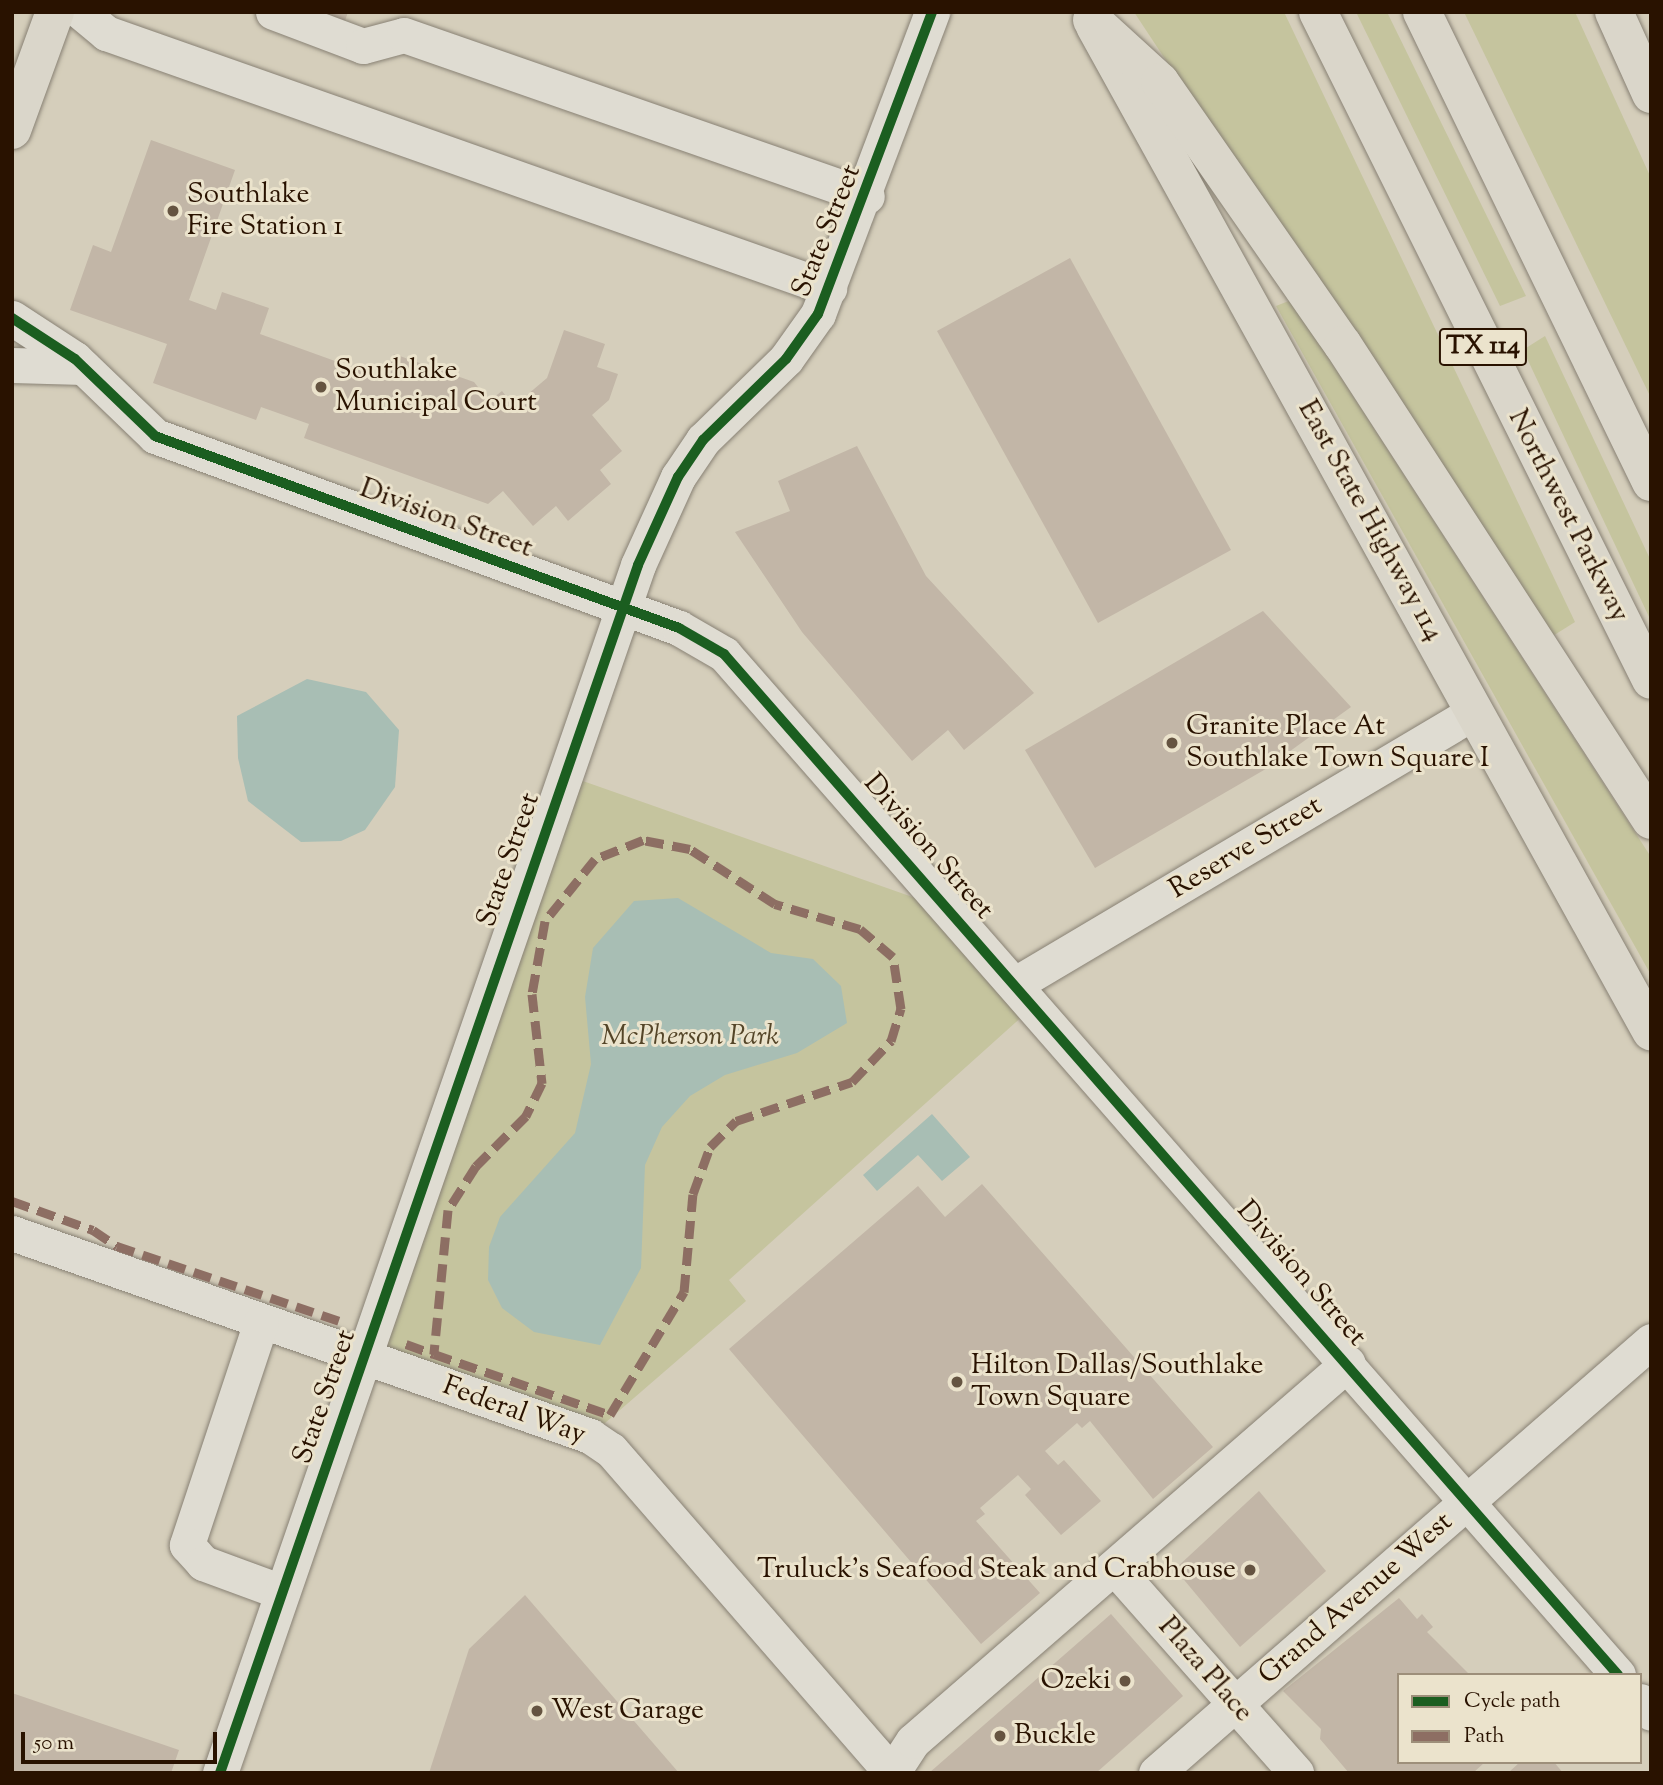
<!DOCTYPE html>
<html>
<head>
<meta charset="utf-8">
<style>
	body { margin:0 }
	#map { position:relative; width:1663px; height:1785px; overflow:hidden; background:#d5cebb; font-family:"Sorts Mill Goudy",serif }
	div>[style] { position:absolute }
	.green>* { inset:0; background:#c5c49e }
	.water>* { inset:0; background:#a8beb4 }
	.building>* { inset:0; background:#c2b6a7 }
	.roads { filter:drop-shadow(0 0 2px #888174) drop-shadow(0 0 2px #888174) }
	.minor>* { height:35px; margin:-17.5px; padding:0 17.5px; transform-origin:17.5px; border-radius:17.5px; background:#dfdcd2 }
	.major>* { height:38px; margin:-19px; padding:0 19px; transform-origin:19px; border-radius:19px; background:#dad6ca }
	.highway>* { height:38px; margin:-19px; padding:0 19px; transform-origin:19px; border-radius:19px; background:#dad6ca }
	.quiet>* { height:9px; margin-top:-4.5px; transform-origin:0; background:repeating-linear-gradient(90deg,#8d6e63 0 18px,transparent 0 27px) }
	.cycleway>* { height:10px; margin:-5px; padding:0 5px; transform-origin:5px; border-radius:5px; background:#1b5e20 }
	.dots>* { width:19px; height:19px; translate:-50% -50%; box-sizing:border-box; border:4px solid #ebe3cc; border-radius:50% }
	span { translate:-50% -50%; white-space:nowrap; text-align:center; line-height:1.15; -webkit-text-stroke:6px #ebe3cc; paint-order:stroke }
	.shield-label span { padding:2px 5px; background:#ebe3cc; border:2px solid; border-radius:5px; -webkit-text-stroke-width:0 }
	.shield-label { font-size:26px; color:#291200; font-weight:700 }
	.poi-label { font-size:28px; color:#291200 }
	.left { translate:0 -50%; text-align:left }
	.right { translate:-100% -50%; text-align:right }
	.street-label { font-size:28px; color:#291200 }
	.park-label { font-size:28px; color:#544528; font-style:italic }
	.frame { position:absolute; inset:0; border:14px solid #291200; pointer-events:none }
	.legend { position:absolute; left:1397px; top:1673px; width:245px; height:91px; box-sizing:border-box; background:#ebe3cc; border:2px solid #9d8f7a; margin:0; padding:9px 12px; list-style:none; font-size:21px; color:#291200 }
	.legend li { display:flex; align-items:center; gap:14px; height:35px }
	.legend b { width:35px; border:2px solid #9d8f7a }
	.scale { position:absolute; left:21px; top:1732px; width:196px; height:32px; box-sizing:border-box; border:4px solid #291200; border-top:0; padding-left:9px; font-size:21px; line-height:24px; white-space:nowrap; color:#291200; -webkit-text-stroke:5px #ebe3cc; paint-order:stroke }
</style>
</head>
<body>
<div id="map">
	<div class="green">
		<div style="clip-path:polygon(1134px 12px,1284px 12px,1575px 622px,1548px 639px)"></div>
		<div style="clip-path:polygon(1356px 12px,1387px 12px,1526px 296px,1500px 306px)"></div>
		<div style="clip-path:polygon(1464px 12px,1575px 12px,1651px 178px,1651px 398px)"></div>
		<div style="clip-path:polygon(1291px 300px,1651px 857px,1651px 975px,1276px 306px)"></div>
		<div style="clip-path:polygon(1545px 336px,1651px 561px,1651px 621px,1523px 350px)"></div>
		<div style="clip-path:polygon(563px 774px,955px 912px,1036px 1004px,729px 1280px,746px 1301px,590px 1436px,362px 1358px)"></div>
	</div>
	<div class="water">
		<div style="clip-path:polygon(307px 679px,366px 692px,399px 730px,395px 787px,365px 830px,341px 841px,301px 842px,248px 801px,238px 758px,237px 716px)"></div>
		<div style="clip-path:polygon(678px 898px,771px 953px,813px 959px,841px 986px,847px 1023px,797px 1053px,725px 1075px,690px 1096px,662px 1127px,645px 1165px,641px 1268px,600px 1345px,534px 1332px,502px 1308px,488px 1280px,489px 1247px,500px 1217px,575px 1133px,591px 1064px,585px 997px,593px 948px,634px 901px)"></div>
		<div style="clip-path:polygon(932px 1114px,970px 1157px,942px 1181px,918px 1155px,877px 1191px,863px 1175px)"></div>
	</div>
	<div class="building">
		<div style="clip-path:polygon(311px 12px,348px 12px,344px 24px)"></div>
		<div style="clip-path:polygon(151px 140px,235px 170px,189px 300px,216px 310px,222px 292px,269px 308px,260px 334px,385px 379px,394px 354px,474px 382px,489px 401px,502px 391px,514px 406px,547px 378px,564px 330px,605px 344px,597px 367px,618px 374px,609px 400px,592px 415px,622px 451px,600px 470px,611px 484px,568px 521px,556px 506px,533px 526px,503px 491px,488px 504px,304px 438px,309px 424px,261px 407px,256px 420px,153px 383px,167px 344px,70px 310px,93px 245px,111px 252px)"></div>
		<div style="clip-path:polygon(1070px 258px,1231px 550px,1098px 623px,937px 331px)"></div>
		<div style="clip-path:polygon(857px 446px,926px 576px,1034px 693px,964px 750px,948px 730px,912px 761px,802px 632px,735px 532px,790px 511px,778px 481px)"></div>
		<div style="clip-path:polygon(1263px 611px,1351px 707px,1264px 770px,1095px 868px,1025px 750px)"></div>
		<div style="clip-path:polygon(982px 1184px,1213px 1447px,1153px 1499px,1090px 1421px,1082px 1428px,1077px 1423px,1045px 1451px,1058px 1465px,1064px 1460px,1101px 1501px,1061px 1535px,1025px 1495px,1031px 1489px,1018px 1475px,980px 1508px,985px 1514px,976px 1521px,1040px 1593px,981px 1644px,729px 1349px,918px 1186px,945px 1217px)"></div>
		<div style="clip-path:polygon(1259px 1491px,1326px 1571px,1240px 1647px,1175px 1569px)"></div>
		<div style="clip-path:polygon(525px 1595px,679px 1773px,429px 1773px,469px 1649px)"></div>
		<div style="clip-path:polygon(1399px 1598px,1417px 1619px,1422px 1614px,1433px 1627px,1427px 1632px,1470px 1675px,1399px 1675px,1399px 1762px,1485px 1762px,1473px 1773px,1349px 1773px,1320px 1739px,1321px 1729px,1283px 1691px)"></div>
		<div style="clip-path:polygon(1111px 1614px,1183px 1696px,1147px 1728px,1096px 1773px,929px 1773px)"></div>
		<div style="clip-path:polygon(12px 1693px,179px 1750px,171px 1773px,12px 1773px)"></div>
		<div style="clip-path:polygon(1520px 1762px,1554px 1762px,1563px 1773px,1508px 1773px)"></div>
	</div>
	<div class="roads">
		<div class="minor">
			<div style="left:81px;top:12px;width:33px;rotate:40deg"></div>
			<div style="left:106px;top:33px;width:767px;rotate:19.43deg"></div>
			<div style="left:273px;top:12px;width:96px;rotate:20.7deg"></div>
			<div style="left:363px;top:46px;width:42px;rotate:-15deg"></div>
			<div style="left:404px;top:35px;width:490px;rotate:19.2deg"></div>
			<div style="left:12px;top:318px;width:75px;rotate:33.1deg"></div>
			<div style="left:75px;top:359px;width:111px;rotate:43.9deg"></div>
			<div style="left:155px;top:436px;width:558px;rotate:20.12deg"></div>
			<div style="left:679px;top:628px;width:52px;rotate:30deg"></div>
			<div style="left:724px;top:654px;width:1357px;rotate:48.79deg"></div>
			<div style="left:12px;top:365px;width:71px;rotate:1.6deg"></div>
			<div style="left:1017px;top:983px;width:531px;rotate:-30.67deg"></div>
			<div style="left:12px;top:1233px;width:613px;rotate:19.35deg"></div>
			<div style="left:590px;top:1436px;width:25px;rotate:34deg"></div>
			<div style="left:611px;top:1450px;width:428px;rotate:49deg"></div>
			<div style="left:261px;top:1322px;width:235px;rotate:108.4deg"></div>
			<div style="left:187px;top:1545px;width:24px;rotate:48deg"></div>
			<div style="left:203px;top:1563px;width:84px;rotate:20.2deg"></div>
			<div style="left:1114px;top:1567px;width:275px;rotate:48.5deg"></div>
			<div style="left:1640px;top:1701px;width:16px;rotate:47deg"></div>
			<div style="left:220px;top:1773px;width:1278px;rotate:-70.91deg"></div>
			<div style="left:638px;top:565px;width:97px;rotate:-65.6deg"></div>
			<div style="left:678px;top:477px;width:45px;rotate:-56deg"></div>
			<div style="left:703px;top:440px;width:116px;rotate:-44.3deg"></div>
			<div style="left:786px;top:359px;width:55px;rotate:-54.6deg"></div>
			<div style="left:818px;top:314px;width:323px;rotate:-69.3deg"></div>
			<div style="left:892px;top:1773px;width:38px;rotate:-57deg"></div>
			<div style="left:913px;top:1741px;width:576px;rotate:-40.99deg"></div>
			<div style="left:1156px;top:1773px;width:657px;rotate:-41.11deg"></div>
		</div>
		<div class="major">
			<div style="left:1614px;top:12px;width:90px;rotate:65.7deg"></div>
			<div style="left:1095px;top:26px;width:1149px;rotate:61.05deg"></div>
			<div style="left:12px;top:130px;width:126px;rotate:-70deg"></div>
		</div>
		<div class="highway">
			<div style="left:1318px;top:12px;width:746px;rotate:63.5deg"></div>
			<div style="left:1422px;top:12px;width:523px;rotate:64.02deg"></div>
			<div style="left:1092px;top:20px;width:92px;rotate:42.4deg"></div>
			<div style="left:1160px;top:82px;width:320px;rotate:55.2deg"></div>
			<div style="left:1343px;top:345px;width:566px;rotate:57.04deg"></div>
		</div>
	</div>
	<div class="quiet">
		<div style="left:12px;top:1201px;width:86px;rotate:19.7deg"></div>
		<div style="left:93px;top:1230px;width:29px;rotate:34deg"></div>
		<div style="left:117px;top:1246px;width:238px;rotate:18.6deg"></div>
		<div style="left:406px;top:1344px;width:30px;rotate:20deg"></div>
		<div style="left:434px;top:1354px;width:186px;rotate:19.1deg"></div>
		<div style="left:610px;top:1415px;width:144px;rotate:-59deg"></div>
		<div style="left:684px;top:1292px;width:98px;rotate:-84.8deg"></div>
		<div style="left:693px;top:1194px;width:50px;rotate:-70.1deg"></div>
		<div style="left:710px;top:1147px;width:37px;rotate:-45deg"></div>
		<div style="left:736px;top:1121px;width:122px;rotate:-18.6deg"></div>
		<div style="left:852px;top:1082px;width:57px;rotate:-46.4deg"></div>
		<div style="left:891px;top:1041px;width:34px;rotate:-73deg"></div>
		<div style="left:901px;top:1009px;width:53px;rotate:-98.7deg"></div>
		<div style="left:893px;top:957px;width:43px;rotate:-139.7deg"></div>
		<div style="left:860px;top:929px;width:89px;rotate:-163.6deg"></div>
		<div style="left:775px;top:904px;width:101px;rotate:-147.1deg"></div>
		<div style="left:690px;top:849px;width:48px;rotate:-169.2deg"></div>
		<div style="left:643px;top:840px;width:52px;rotate:158.4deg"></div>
		<div style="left:595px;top:859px;width:80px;rotate:128.9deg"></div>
		<div style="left:545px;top:921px;width:74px;rotate:100.1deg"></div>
		<div style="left:532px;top:994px;width:90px;rotate:83.6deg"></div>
		<div style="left:542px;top:1083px;width:37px;rotate:116deg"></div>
		<div style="left:526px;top:1116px;width:71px;rotate:135deg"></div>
		<div style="left:476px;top:1166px;width:52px;rotate:122.5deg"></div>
		<div style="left:448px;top:1210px;width:145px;rotate:95.6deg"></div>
	</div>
	<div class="cycleway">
		<div style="left:12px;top:318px;width:75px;rotate:33.1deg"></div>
		<div style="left:75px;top:359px;width:111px;rotate:43.9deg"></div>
		<div style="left:155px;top:436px;width:558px;rotate:20.12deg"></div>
		<div style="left:679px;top:628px;width:52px;rotate:30deg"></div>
		<div style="left:724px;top:654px;width:1357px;rotate:48.79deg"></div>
		<div style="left:220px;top:1773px;width:1278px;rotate:-70.91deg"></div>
		<div style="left:638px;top:565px;width:97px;rotate:-65.6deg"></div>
		<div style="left:678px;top:477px;width:45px;rotate:-56deg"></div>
		<div style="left:703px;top:440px;width:116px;rotate:-44.3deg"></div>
		<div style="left:786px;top:359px;width:55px;rotate:-54.6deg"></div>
		<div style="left:818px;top:314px;width:323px;rotate:-69.3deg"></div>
	</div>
	<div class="dots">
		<div style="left:173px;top:211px;background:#655441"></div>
		<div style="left:321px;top:387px;background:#655441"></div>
		<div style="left:1172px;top:743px;background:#655441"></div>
		<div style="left:957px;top:1382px;background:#655441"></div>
		<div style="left:1250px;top:1570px;background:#655441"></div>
		<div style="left:1125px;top:1681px;background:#655441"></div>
		<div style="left:537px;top:1711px;background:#655441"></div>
		<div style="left:1000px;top:1736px;background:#655441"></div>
	</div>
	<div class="shield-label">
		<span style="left:1483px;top:347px">TX 114</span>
	</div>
	<div class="poi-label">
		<span class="left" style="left:187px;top:211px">Southlake<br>Fire Station 1</span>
		<span class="left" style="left:335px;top:387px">Southlake<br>Municipal Court</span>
		<span class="left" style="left:1186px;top:743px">Granite Place At<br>Southlake Town Square I</span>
		<span class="left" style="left:971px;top:1382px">Hilton Dallas/Southlake<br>Town Square</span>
		<span class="right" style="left:1236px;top:1570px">Truluck's Seafood Steak and Crabhouse</span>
		<span class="right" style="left:1111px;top:1681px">Ozeki</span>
		<span class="left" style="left:551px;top:1711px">West Garage</span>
		<span class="left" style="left:1014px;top:1736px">Buckle</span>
	</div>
	<div class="street-label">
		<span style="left:827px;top:231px;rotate:-68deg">State Street</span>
		<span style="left:1568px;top:516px;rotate:63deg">Northwest Parkway</span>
		<span style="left:446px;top:519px;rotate:20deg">Division Street</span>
		<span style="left:1370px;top:521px;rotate:61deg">East State Highway 114</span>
		<span style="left:928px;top:847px;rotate:49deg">Division Street</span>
		<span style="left:1246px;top:848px;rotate:-31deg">Reserve Street</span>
		<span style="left:509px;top:860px;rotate:-71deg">State Street</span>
		<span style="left:1301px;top:1274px;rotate:49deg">Division Street</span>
		<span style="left:325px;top:1397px;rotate:-71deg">State Street</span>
		<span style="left:514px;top:1411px;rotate:20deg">Federal Way</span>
		<span style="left:1356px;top:1599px;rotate:-41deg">Grand Avenue West</span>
		<span style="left:1205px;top:1670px;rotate:49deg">Plaza Place</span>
	</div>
	<div class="park-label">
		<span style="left:690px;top:1037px">McPherson Park</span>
	</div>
	<div class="frame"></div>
	<ul class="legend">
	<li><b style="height:9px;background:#1b5e20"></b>Cycle path</li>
	<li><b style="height:9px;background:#8d6e63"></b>Path</li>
	</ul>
	<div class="scale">50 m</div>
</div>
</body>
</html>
